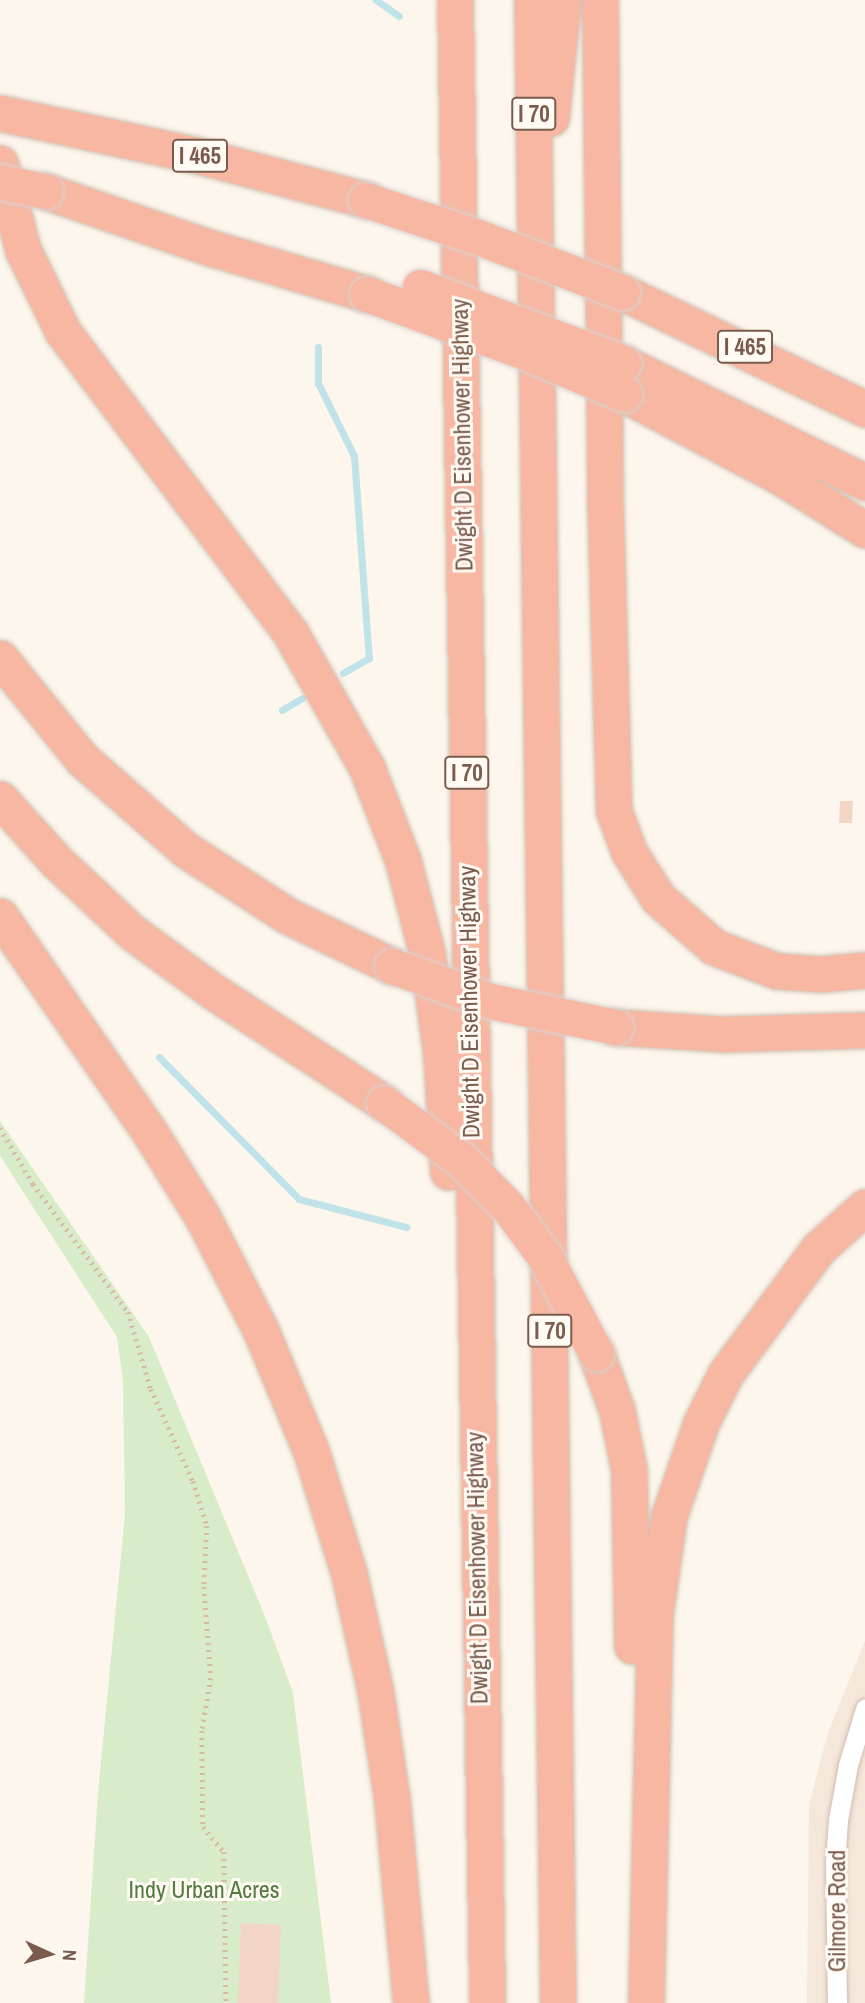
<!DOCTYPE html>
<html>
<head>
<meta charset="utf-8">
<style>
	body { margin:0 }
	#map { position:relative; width:865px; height:2003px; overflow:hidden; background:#fdf6ec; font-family:"Archivo Narrow",sans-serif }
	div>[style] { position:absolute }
	.residential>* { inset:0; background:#f5e8da }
	.green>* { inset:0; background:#d8ecc9 }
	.stream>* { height:7px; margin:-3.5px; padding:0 3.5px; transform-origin:3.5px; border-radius:3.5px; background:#bfe3e8 }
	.building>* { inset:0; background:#f3d5c3 }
	.path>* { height:4.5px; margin-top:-2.25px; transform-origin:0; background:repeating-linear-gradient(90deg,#d9b8a5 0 2px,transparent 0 7px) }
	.roads { filter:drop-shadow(0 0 2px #d1beb0) drop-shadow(0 0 2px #d1beb0) }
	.street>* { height:19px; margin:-9.5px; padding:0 9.5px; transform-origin:9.5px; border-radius:9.5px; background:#fff }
	.highway>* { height:35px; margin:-17.5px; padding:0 17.5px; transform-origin:17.5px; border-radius:17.5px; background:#f7b7a3 }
	.bridges { filter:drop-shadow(0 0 2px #dad1cd) drop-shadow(0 0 2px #dad1cd) }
	.highway-bridge>* { height:35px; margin:-17.5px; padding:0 17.5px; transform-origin:17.5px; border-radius:17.5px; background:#f7b7a3 }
	span { translate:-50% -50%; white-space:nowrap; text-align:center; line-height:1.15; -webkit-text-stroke:6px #fffaf3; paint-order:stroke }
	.shield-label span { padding:2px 5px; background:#fffaf3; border:2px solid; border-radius:5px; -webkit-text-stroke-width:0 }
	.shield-label { font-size:23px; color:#7a5c4d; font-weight:700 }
	.street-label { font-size:24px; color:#7a5c4d }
	.park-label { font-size:24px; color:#537a41 }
	.north { position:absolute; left:14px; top:1919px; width:70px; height:70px; -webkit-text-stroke:5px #fffaf3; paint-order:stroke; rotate:94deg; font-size:19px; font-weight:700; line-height:28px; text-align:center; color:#7a5c4d }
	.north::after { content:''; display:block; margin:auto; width:24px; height:32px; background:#7a5c4d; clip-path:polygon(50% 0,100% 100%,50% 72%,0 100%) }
</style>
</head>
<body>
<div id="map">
	<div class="residential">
		<div style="clip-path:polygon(865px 1641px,865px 2003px,807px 2003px,809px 1804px,828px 1733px)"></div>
	</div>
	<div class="green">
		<div style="clip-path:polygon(0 1121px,149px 1337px,266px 1619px,293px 1693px,331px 2003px,84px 2003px,98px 1793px,125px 1514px,123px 1382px,117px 1337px,0 1156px)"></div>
	</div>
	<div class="stream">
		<div style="left:376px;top:0;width:28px;rotate:35deg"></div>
		<div style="left:318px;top:347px;width:36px;rotate:90deg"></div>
		<div style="left:318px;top:383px;width:81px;rotate:63.7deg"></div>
		<div style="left:354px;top:456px;width:203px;rotate:85.8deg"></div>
		<div style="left:369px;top:658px;width:30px;rotate:150deg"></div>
		<div style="left:282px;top:710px;width:23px;rotate:-31deg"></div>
		<div style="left:159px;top:1057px;width:199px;rotate:45.4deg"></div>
		<div style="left:299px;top:1199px;width:111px;rotate:14.7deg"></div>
	</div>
	<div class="building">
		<div style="clip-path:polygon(840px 801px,853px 801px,852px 823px,839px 823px)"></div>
		<div style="clip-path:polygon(241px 1923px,281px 1925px,278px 2003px,238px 2003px)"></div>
	</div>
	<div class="path">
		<div style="left:0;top:1128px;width:65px;rotate:59.5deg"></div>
		<div style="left:33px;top:1184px;width:159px;rotate:53.4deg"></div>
		<div style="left:128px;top:1312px;width:80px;rotate:73.4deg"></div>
		<div style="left:151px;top:1389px;width:101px;rotate:65.5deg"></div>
		<div style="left:193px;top:1481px;width:47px;rotate:72.7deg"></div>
		<div style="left:207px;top:1526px;width:61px;rotate:92.8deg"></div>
		<div style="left:204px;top:1587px;width:91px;rotate:85.6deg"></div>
		<div style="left:211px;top:1678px;width:54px;rotate:99.6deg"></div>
		<div style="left:202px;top:1731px;width:96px;rotate:89.4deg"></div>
		<div style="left:203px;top:1827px;width:33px;rotate:50deg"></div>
		<div style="left:224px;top:1852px;width:151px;rotate:89.2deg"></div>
	</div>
	<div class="roads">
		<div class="street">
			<div style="left:837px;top:2003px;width:140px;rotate:-90.8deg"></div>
			<div style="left:835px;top:1863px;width:43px;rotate:-86deg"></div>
			<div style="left:838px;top:1820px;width:56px;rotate:-79.7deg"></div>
			<div style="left:848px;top:1765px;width:59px;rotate:-73.1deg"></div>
		</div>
		<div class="highway">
			<div style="left:455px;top:0;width:2003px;rotate:89.08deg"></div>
			<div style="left:532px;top:0;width:2003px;rotate:89.26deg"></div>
			<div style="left:600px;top:0;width:498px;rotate:89.4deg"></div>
			<div style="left:605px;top:498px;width:313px;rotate:88.4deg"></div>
			<div style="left:614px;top:811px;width:44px;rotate:69.9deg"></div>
			<div style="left:629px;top:852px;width:54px;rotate:57.8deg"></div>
			<div style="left:658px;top:898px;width:74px;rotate:41.2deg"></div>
			<div style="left:714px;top:947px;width:67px;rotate:20.9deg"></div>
			<div style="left:777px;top:971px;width:44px;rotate:3.9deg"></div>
			<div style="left:821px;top:974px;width:44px;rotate:-5.2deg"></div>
			<div style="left:0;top:113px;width:200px;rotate:12.1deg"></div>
			<div style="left:196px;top:155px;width:176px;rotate:14.8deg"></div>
			<div style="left:551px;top:118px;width:119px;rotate:-84.2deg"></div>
			<div style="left:0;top:163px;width:90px;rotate:75.2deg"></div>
			<div style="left:23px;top:250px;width:91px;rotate:64deg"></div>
			<div style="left:63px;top:332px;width:378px;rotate:52.9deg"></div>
			<div style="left:291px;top:634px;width:154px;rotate:60.4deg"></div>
			<div style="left:367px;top:768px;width:100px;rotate:68.8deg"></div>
			<div style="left:403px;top:861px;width:95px;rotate:75.4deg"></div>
			<div style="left:427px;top:953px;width:101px;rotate:82deg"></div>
			<div style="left:441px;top:1053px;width:119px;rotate:86.6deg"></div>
			<div style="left:45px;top:191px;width:176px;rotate:19deg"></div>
			<div style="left:211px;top:248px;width:163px;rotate:16.4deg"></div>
			<div style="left:622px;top:292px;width:270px;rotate:25.7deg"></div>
			<div style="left:623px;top:363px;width:270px;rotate:26.2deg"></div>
			<div style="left:624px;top:394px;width:178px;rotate:27.9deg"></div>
			<div style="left:781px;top:477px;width:99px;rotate:32.2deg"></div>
			<div style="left:0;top:658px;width:130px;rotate:50.9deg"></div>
			<div style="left:82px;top:759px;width:138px;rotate:41.2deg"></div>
			<div style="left:186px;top:850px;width:121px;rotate:32.9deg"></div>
			<div style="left:288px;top:916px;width:115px;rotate:25.7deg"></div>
			<div style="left:0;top:799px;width:84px;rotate:47.9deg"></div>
			<div style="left:56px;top:861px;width:105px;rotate:43.1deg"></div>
			<div style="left:133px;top:933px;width:100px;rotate:36.1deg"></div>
			<div style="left:214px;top:992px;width:203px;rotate:33.1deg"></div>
			<div style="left:0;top:916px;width:262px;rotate:55.3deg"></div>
			<div style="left:149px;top:1131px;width:100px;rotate:58.1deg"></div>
			<div style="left:202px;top:1216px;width:129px;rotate:62.8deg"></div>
			<div style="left:261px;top:1331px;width:130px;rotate:67.4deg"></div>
			<div style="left:311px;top:1451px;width:129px;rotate:72.8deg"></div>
			<div style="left:349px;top:1574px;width:118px;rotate:77.3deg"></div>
			<div style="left:375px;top:1689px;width:112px;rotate:81.3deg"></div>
			<div style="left:392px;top:1800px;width:204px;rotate:84.7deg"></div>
			<div style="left:615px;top:1027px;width:107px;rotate:3.7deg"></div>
			<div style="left:722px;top:1034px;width:143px;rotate:-1.6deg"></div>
			<div style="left:596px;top:1353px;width:62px;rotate:70.1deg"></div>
			<div style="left:617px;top:1411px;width:60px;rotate:78.5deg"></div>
			<div style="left:629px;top:1470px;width:176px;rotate:89deg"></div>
			<div style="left:646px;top:2003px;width:390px;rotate:-88.7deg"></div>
			<div style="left:655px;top:1613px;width:98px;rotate:-81.8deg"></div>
			<div style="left:669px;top:1516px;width:98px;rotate:-71deg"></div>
			<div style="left:701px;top:1423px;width:56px;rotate:-63.4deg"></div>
			<div style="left:726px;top:1373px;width:154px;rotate:-53.4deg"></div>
			<div style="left:818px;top:1249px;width:63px;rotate:-41.8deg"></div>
		</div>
	</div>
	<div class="bridges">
		<div class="highway-bridge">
			<div style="left:0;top:182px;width:46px;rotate:11.3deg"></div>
			<div style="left:366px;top:200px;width:118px;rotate:18.3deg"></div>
			<div style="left:478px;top:237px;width:154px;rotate:20.9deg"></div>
			<div style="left:420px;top:287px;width:217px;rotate:20.5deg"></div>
			<div style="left:367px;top:294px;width:163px;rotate:20.1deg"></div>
			<div style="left:520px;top:350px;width:113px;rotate:22.9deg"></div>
			<div style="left:392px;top:966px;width:104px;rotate:19.7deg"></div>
			<div style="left:490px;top:1001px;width:128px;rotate:11.7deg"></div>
			<div style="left:384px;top:1103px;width:99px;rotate:36.4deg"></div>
			<div style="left:464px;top:1162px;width:63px;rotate:45.6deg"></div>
			<div style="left:508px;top:1207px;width:62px;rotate:53.5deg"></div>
			<div style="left:545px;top:1257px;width:109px;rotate:62deg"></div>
		</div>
	</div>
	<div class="shield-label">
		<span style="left:534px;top:114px">I 70</span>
		<span style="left:200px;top:156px">I 465</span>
		<span style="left:745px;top:347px">I 465</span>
		<span style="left:467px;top:773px">I 70</span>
		<span style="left:550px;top:1331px">I 70</span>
	</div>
	<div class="street-label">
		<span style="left:462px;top:435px;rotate:-91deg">Dwight D Eisenhower Highway</span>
		<span style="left:469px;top:1002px;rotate:-91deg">Dwight D Eisenhower Highway</span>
		<span style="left:477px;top:1568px;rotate:-91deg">Dwight D Eisenhower Highway</span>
		<span style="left:837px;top:1911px;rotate:-90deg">Gilmore Road</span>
	</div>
	<div class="park-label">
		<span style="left:204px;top:1890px">Indy Urban Acres</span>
	</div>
	<div class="north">N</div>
</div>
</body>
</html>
